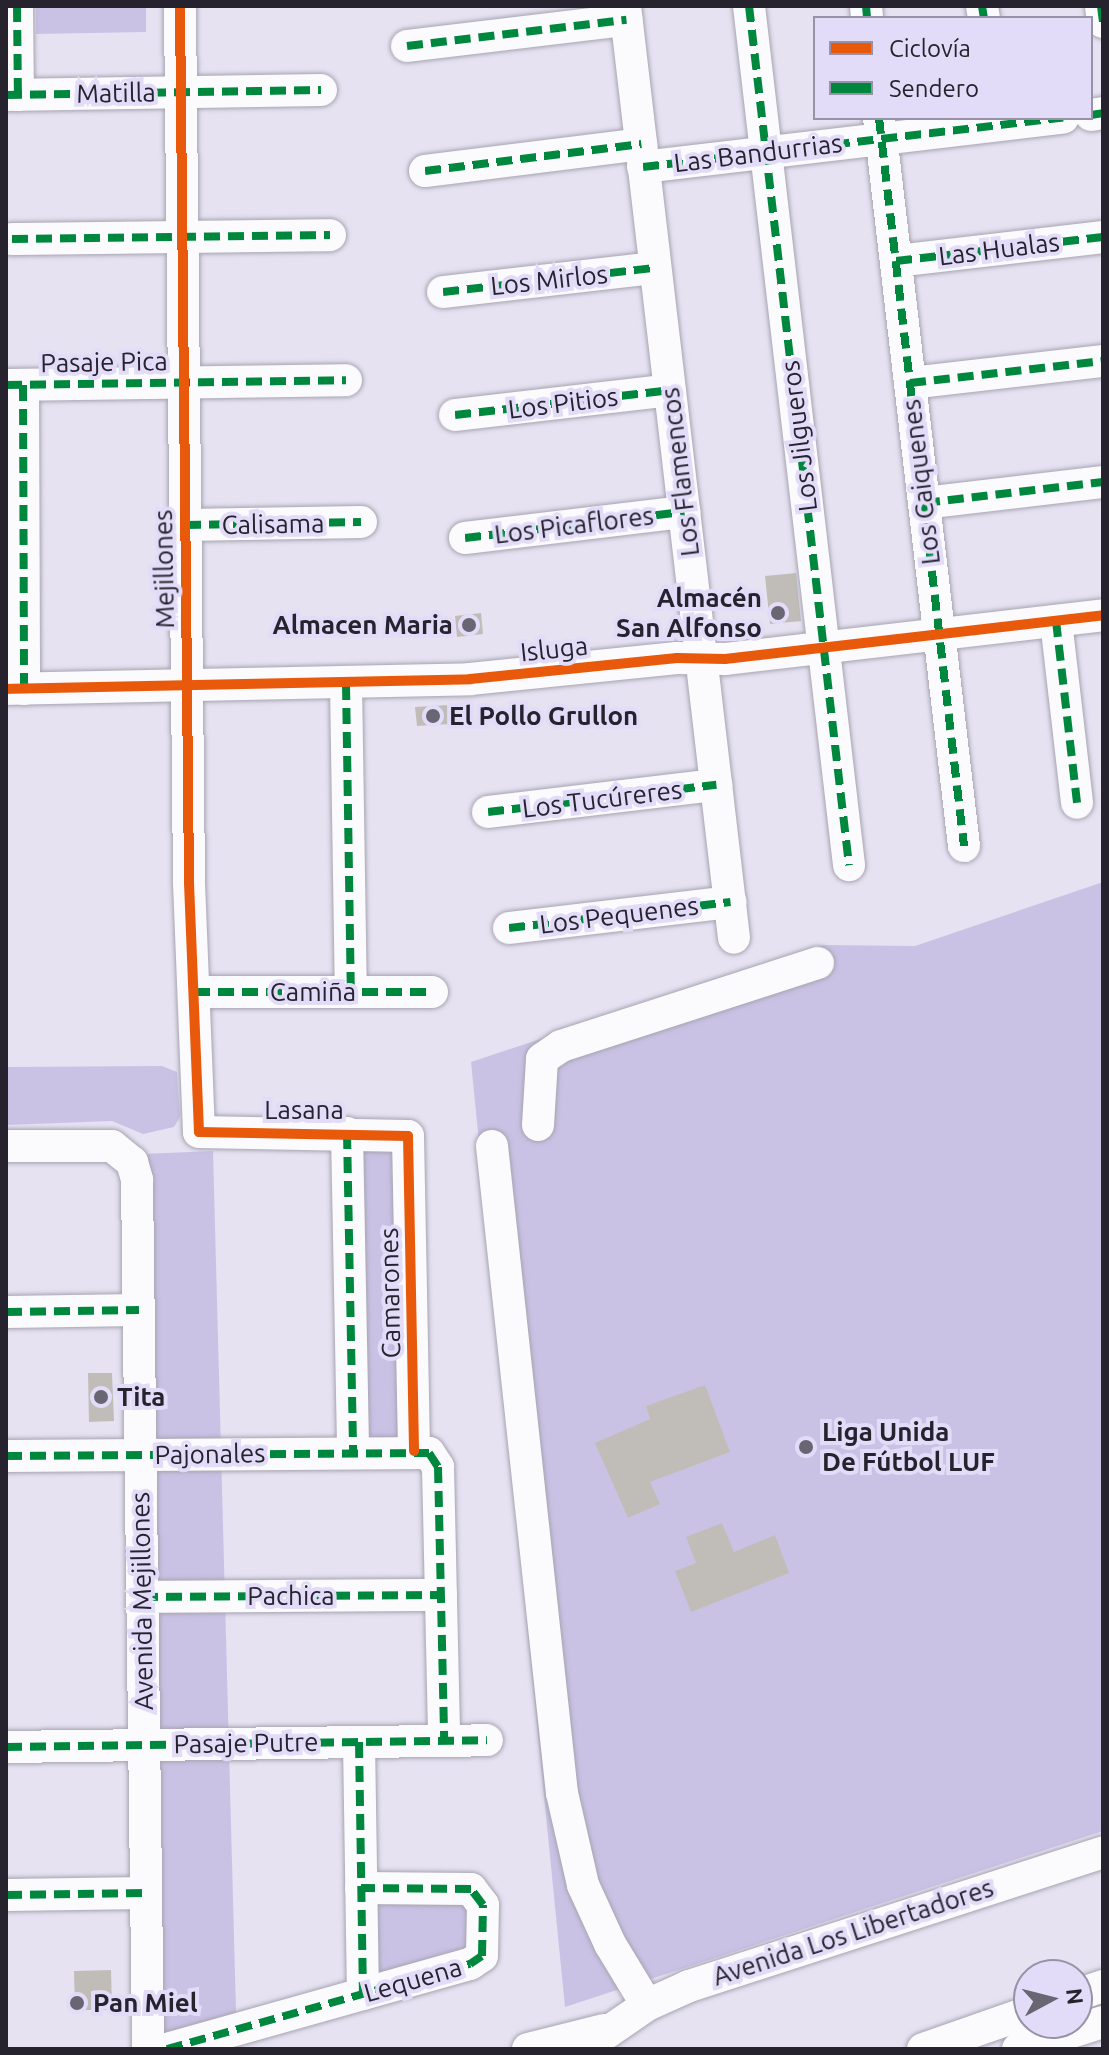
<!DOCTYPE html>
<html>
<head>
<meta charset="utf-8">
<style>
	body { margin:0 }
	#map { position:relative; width:1109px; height:2055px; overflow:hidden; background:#e6e2f2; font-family:Ubuntu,sans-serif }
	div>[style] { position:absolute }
	.green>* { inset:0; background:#cac2e5 }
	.building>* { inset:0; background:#c0bdb9 }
	.roads { filter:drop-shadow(0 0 2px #a7a4b1) drop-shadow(0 0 2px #a7a4b1) }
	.minor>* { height:32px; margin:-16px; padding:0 16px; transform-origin:16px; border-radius:16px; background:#fbfbfd }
	.quiet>* { height:8px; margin-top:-4px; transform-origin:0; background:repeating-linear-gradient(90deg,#00873e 0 16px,transparent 0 24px) }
	.cycleway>* { height:10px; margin:-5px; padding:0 5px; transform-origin:5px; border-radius:5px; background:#e8590c }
	.dots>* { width:22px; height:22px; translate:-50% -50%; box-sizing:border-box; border:4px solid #e3dcf8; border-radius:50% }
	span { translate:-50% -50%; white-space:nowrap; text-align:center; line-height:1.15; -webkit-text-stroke:8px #e3dcf8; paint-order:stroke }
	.street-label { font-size:26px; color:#26232e }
	.poi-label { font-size:26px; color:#26232e; font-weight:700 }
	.right { translate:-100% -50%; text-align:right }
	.left { translate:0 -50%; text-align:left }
	.frame { position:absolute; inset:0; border:8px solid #26232e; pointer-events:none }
	.legend { position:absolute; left:813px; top:16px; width:280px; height:104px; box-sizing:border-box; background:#e3dcf8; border:2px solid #9792a7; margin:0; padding:10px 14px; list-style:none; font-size:24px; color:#26232e }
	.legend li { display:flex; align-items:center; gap:16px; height:40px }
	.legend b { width:40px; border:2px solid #9792a7 }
	.north { position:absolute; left:1013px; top:1959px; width:80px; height:80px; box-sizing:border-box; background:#e3dcf8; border:2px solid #9792a7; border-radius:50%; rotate:83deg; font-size:22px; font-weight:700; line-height:32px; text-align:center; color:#26232e }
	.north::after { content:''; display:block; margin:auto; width:28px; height:36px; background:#696673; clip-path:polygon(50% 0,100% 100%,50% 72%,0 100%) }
</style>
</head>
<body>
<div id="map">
	<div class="green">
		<div style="clip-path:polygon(36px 6px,146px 6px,146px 32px,36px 34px)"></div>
		<div style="clip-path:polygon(1103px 882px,1103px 1831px,565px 2007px,471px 1062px,823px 945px,915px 946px)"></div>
		<div style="clip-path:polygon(162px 1066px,177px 1072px,180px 1117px,174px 1127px,143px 1134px,112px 1121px,6px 1125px,6px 1067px)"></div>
		<div style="clip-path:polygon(362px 1144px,397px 1146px,407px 1439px,366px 1438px)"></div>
		<div style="clip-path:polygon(213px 1151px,237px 2049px,161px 2049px,143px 1154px)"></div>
		<div style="clip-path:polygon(470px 1898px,473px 1948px,376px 1976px,376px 1900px)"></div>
	</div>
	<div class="building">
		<div style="clip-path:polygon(796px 573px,801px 621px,770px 624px,765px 576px)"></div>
		<div style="clip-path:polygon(481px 613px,483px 634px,457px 637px,455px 616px)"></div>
		<div style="clip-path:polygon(449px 705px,450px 724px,417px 726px,415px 707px)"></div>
		<div style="clip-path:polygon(88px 1373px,112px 1373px,114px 1421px,89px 1422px)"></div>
		<div style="clip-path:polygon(705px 1385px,730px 1452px,650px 1482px,660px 1504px,628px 1518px,595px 1443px,650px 1419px,646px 1406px)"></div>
		<div style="clip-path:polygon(722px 1523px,734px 1552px,775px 1535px,789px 1573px,691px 1612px,675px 1571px,696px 1563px,686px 1537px)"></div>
		<div style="clip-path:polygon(111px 1970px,112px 2010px,75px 2010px,74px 1971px)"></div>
	</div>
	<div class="roads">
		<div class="minor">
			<div style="left:17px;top:6px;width:89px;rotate:89.4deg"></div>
			<div style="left:180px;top:6px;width:877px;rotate:89.41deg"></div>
			<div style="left:189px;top:883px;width:249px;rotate:87.7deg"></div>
			<div style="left:199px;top:1132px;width:209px;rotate:1.1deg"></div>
			<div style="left:408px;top:1136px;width:315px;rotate:88.9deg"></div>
			<div style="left:625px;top:6px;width:938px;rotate:83.33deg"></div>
			<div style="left:749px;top:6px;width:865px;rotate:83.36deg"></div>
			<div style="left:866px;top:6px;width:12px;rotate:85deg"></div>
			<div style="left:982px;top:6px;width:12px;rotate:81deg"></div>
			<div style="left:1101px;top:6px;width:16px;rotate:83deg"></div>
			<div style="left:407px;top:46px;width:221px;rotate:-6.8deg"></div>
			<div style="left:6px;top:95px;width:315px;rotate:-0.9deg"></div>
			<div style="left:1091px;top:115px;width:12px;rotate:-9deg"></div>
			<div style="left:879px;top:118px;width:733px;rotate:83.34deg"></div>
			<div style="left:643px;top:167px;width:423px;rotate:-6.7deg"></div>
			<div style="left:425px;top:171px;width:218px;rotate:-7.1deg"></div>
			<div style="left:12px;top:239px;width:318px;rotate:-0.7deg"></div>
			<div style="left:896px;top:261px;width:208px;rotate:-6.6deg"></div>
			<div style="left:443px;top:292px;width:213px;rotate:-6.5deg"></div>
			<div style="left:910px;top:383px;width:194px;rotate:-6.5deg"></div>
			<div style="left:6px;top:385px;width:340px;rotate:-0.8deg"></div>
			<div style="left:23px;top:385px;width:304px;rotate:89.8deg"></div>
			<div style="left:455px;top:415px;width:216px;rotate:-6.6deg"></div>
			<div style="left:924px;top:503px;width:180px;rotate:-6.7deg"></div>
			<div style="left:185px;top:525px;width:176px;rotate:-1deg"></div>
			<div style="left:465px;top:538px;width:221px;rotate:-6.8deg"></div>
			<div style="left:1056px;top:621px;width:183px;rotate:83.4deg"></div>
			<div style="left:346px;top:684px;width:308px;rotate:89.1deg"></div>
			<div style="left:6px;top:689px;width:464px;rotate:-1.2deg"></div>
			<div style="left:470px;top:679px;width:208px;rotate:-5.8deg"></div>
			<div style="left:677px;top:658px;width:48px;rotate:1.2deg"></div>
			<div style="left:725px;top:659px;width:381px;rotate:-6.6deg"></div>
			<div style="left:488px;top:812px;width:230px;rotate:-6.8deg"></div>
			<div style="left:509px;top:928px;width:223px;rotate:-6.7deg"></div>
			<div style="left:194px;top:992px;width:238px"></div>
			<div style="left:538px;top:1125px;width:66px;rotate:-86.5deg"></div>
			<div style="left:542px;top:1059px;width:23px;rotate:-34deg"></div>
			<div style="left:561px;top:1046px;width:270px;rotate:-17.9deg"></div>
			<div style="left:347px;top:1133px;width:318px;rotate:88.9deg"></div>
			<div style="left:6px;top:1146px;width:106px"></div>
			<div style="left:112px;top:1146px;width:26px;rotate:39deg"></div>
			<div style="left:132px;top:1162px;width:19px;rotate:74deg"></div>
			<div style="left:137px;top:1180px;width:869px;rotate:89.27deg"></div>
			<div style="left:492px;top:1146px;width:651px;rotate:83.83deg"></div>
			<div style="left:562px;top:1793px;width:94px;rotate:77.1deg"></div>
			<div style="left:583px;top:1885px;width:65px;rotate:65.4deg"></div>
			<div style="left:610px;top:1944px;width:71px;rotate:58.8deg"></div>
			<div style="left:6px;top:1312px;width:133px;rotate:-0.9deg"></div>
			<div style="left:6px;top:1456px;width:423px;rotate:-0.4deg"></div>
			<div style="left:429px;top:1453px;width:17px;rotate:57deg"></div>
			<div style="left:438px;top:1467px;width:274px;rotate:88.7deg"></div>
			<div style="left:142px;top:1597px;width:299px;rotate:-0.4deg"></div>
			<div style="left:359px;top:1742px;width:252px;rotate:89.1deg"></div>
			<div style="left:6px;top:1747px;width:481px;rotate:-0.8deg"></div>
			<div style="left:6px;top:1895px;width:140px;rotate:-0.8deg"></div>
			<div style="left:1077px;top:1995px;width:28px;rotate:-19deg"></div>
			<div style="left:167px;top:2049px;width:315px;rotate:-15.7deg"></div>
			<div style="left:470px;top:1964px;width:14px;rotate:-34deg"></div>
			<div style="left:482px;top:1956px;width:51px;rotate:-88.9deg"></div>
			<div style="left:483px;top:1905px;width:20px;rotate:-127deg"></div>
			<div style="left:471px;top:1889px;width:110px;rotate:-179.5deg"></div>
			<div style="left:528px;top:2049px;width:78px;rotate:-14deg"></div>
			<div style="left:583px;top:2049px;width:78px;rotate:-34.5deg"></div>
			<div style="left:647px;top:2005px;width:46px;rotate:-24.3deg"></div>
			<div style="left:689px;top:1986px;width:435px;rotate:-17.9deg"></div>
			<div style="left:923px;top:2049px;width:112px;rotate:-19.2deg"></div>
			<div style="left:1018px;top:2049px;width:89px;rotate:-17.6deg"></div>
		</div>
	</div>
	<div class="quiet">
		<div style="left:17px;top:6px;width:89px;rotate:89.4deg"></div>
		<div style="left:749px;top:6px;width:865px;rotate:83.36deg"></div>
		<div style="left:866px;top:6px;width:12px;rotate:85deg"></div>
		<div style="left:982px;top:6px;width:12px;rotate:81deg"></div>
		<div style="left:1101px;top:6px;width:16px;rotate:83deg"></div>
		<div style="left:407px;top:46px;width:221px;rotate:-6.8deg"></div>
		<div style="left:6px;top:95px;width:315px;rotate:-0.9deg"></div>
		<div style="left:1091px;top:115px;width:12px;rotate:-9deg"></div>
		<div style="left:879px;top:118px;width:733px;rotate:83.34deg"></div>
		<div style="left:643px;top:167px;width:423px;rotate:-6.7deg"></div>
		<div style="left:425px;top:171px;width:218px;rotate:-7.1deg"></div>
		<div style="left:12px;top:239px;width:318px;rotate:-0.7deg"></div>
		<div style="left:896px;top:261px;width:208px;rotate:-6.6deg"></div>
		<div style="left:443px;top:292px;width:213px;rotate:-6.5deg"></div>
		<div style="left:910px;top:383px;width:194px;rotate:-6.5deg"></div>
		<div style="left:6px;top:385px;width:340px;rotate:-0.8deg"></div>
		<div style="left:23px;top:385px;width:304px;rotate:89.8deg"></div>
		<div style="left:455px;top:415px;width:216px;rotate:-6.6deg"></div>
		<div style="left:924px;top:503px;width:180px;rotate:-6.7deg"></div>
		<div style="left:185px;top:525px;width:176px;rotate:-1deg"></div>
		<div style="left:465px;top:538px;width:221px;rotate:-6.8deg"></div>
		<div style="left:1056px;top:621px;width:183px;rotate:83.4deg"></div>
		<div style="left:346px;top:684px;width:308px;rotate:89.1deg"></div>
		<div style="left:488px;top:812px;width:230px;rotate:-6.8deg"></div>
		<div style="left:509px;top:928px;width:223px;rotate:-6.7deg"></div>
		<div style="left:194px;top:992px;width:238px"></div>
		<div style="left:347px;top:1133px;width:318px;rotate:88.9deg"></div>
		<div style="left:6px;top:1312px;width:133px;rotate:-0.9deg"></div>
		<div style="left:6px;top:1456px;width:423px;rotate:-0.4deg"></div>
		<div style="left:429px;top:1453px;width:17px;rotate:57deg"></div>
		<div style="left:438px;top:1467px;width:274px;rotate:88.7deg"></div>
		<div style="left:142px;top:1597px;width:299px;rotate:-0.4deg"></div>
		<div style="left:359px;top:1742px;width:252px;rotate:89.1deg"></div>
		<div style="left:6px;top:1747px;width:481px;rotate:-0.8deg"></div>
		<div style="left:6px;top:1895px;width:140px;rotate:-0.8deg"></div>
		<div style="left:167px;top:2049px;width:315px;rotate:-15.7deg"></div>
		<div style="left:470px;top:1964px;width:14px;rotate:-34deg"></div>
		<div style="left:482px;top:1956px;width:51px;rotate:-88.9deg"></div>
		<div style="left:483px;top:1905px;width:20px;rotate:-127deg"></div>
		<div style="left:471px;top:1889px;width:110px;rotate:-179.5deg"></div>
	</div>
	<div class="cycleway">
		<div style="left:180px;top:6px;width:877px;rotate:89.41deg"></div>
		<div style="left:189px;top:883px;width:249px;rotate:87.7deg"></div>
		<div style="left:199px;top:1132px;width:209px;rotate:1.1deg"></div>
		<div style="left:408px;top:1136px;width:315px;rotate:88.9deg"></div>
		<div style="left:6px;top:689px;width:464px;rotate:-1.2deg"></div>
		<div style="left:470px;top:679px;width:208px;rotate:-5.8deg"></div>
		<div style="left:677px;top:658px;width:48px;rotate:1.2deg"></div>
		<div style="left:725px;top:659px;width:381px;rotate:-6.6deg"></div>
	</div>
	<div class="dots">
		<div style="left:778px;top:613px;background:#696673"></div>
		<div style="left:469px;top:625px;background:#696673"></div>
		<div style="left:433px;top:716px;background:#696673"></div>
		<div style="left:101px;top:1397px;background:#696673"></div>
		<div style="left:806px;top:1447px;background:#696673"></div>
		<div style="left:77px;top:2003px;background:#696673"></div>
	</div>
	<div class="street-label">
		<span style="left:116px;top:93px;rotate:-1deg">Matilla</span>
		<span style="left:758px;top:153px;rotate:-7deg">Las Bandurrias</span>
		<span style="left:999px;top:249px;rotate:-7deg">Las Hualas</span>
		<span style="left:549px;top:280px;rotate:-6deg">Los Mirlos</span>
		<span style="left:104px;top:362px;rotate:-1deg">Pasaje Pica</span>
		<span style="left:563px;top:403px;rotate:-7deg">Los Pitios</span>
		<span style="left:799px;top:436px;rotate:-97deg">Los Jilgueros</span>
		<span style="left:680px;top:472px;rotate:-97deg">Los Flamencos</span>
		<span style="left:921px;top:482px;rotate:-97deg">Los Caiquenes</span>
		<span style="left:273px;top:524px;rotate:-1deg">Calisama</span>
		<span style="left:574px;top:525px;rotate:-7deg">Los Picaflores</span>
		<span style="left:164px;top:569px;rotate:-91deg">Mejillones</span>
		<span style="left:554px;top:649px;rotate:-6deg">Isluga</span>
		<span style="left:602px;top:799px;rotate:-7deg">Los Tucúreres</span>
		<span style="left:619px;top:915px;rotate:-7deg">Los Pequenes</span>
		<span style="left:313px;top:992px">Camiña</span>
		<span style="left:304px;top:1110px">Lasana</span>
		<span style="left:390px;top:1293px;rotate:-91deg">Camarones</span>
		<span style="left:210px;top:1454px;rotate:-1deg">Pajonales</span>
		<span style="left:291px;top:1596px">Pachica</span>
		<span style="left:142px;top:1601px;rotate:-91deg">Avenida Mejillones</span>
		<span style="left:246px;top:1743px;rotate:-1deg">Pasaje Putre</span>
		<span style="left:853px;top:1932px;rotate:-18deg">Avenida Los Libertadores</span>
		<span style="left:413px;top:1980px;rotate:-16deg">Lequena</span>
	</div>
	<div class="poi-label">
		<span class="right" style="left:762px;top:613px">Almacén<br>San Alfonso</span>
		<span class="right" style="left:453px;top:625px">Almacen Maria</span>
		<span class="left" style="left:449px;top:716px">El Pollo Grullon</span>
		<span class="left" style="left:117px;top:1397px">Tita</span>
		<span class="left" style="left:822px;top:1447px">Liga Unida<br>De Fútbol LUF</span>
		<span class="left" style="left:93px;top:2003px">Pan Miel</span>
	</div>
	<div class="frame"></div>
	<ul class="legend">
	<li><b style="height:10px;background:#e8590c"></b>Ciclovía</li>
	<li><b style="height:10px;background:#00873e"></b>Sendero</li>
	</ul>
	<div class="north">N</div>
</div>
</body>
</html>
